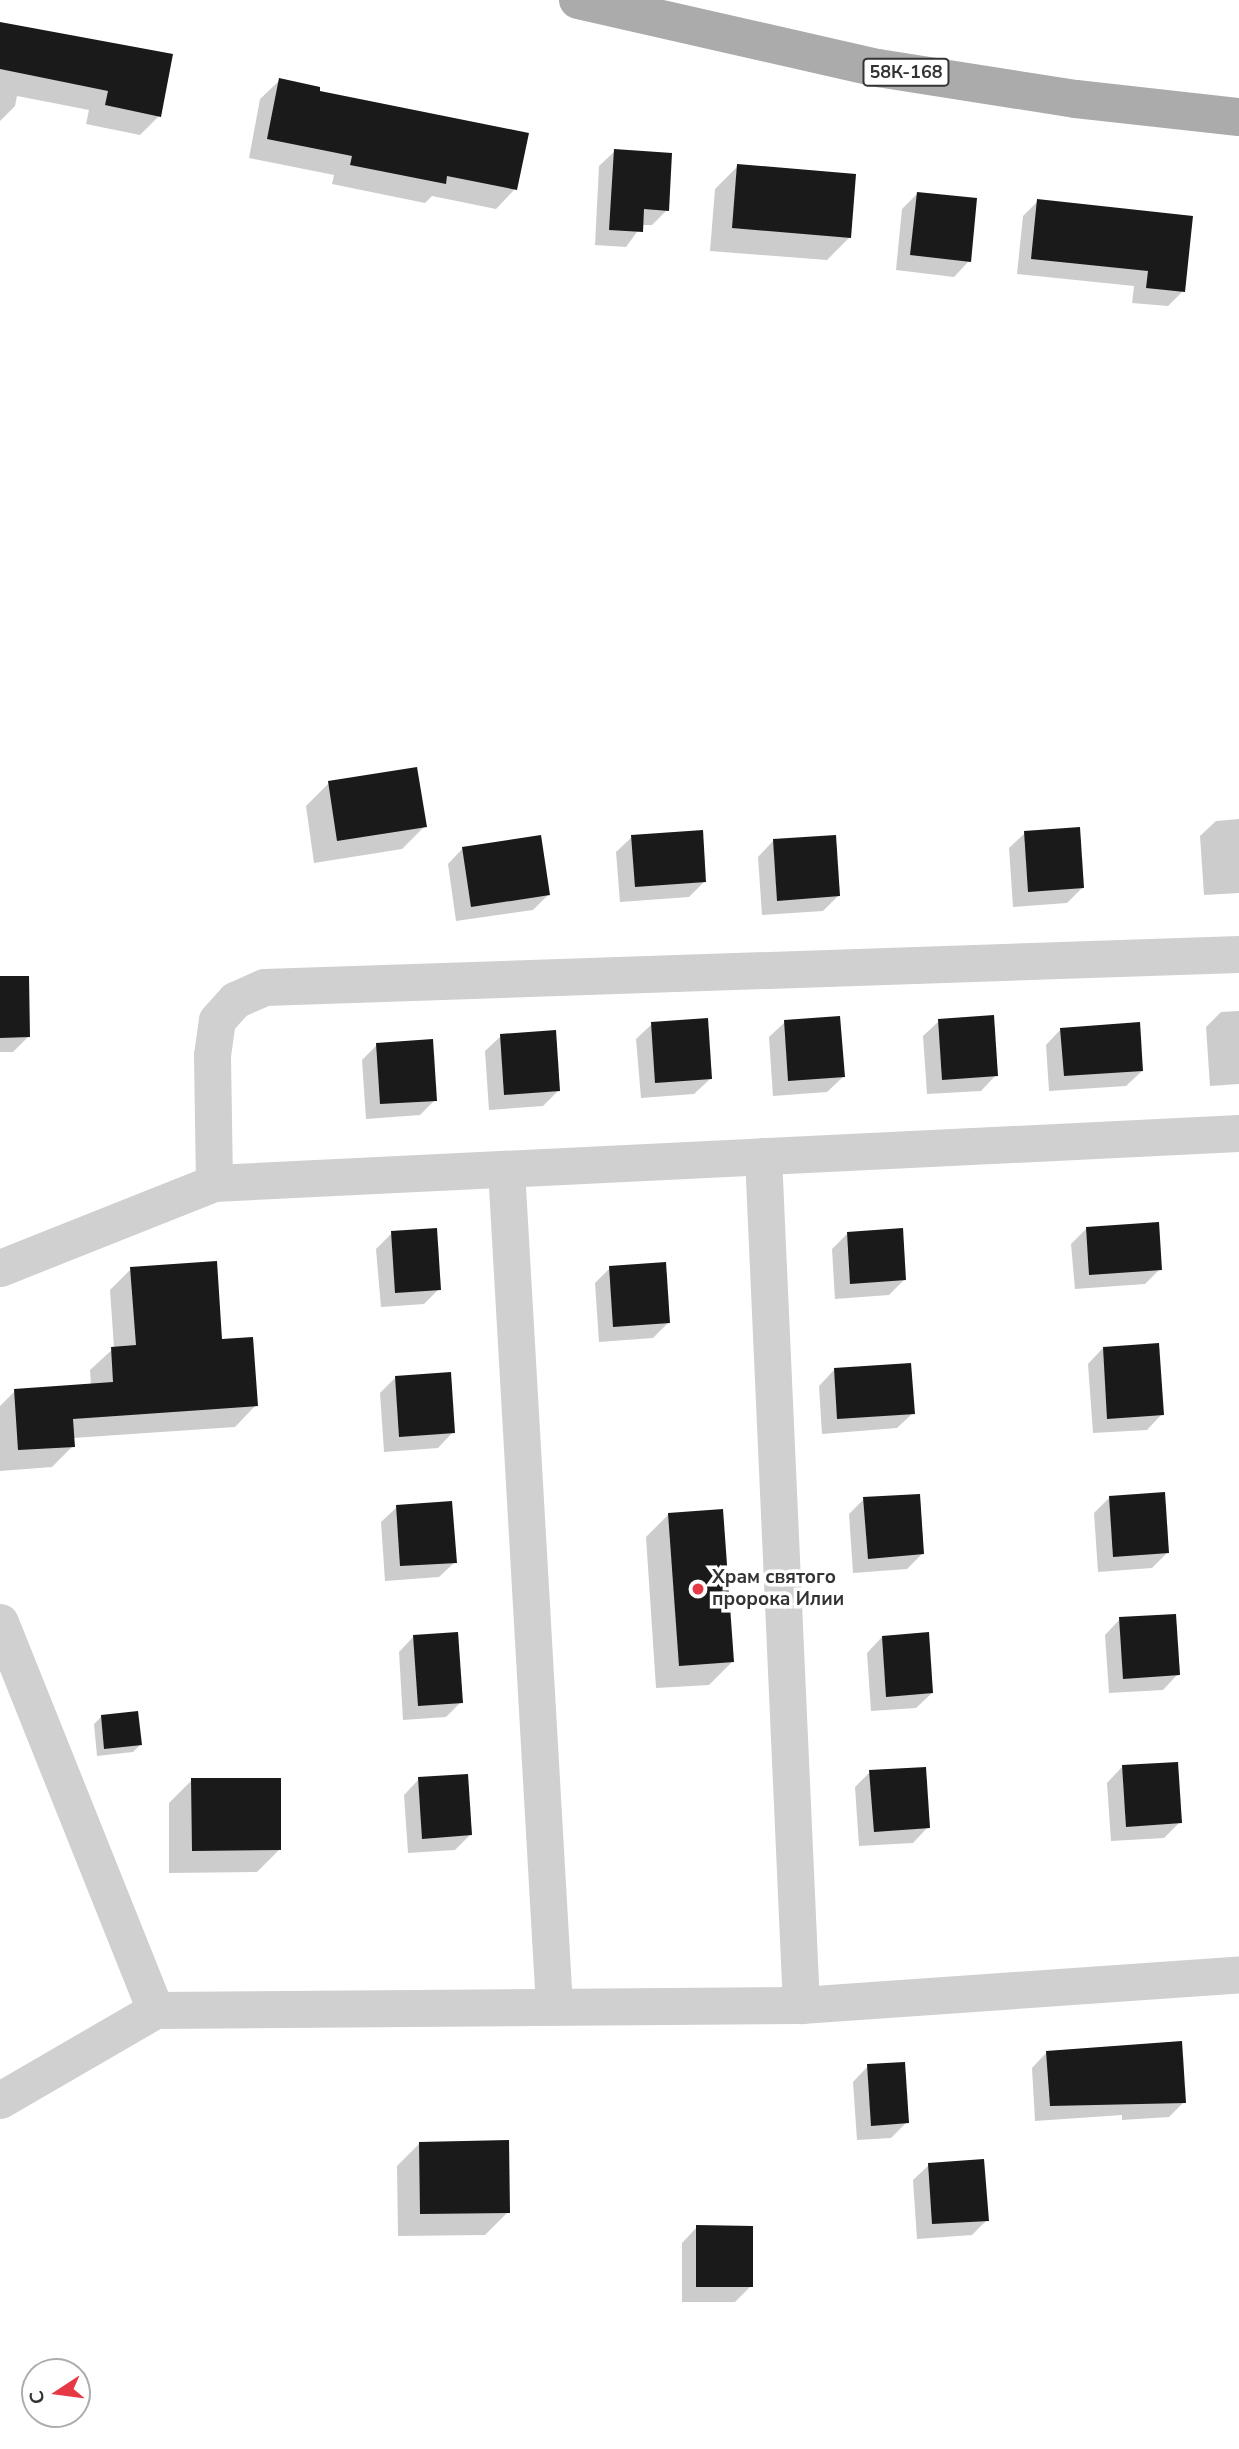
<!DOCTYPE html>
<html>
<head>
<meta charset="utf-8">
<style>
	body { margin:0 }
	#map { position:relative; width:1239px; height:2449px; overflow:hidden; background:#fff; font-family:"Nunito Sans",sans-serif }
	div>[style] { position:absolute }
	.shadow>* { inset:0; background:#0003 }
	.building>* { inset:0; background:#1a1a1a }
	.minor>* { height:37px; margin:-18.5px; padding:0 18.5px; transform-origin:18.5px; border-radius:18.5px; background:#d0d0d0 }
	.major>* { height:38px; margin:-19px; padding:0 19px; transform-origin:19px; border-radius:19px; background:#ababab }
	.dots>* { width:19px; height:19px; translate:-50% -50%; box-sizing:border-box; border:4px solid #fff; border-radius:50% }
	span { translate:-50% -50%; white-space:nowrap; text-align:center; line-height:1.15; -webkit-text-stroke:7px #fff; paint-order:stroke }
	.shield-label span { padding:2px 5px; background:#fff; border:2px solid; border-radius:5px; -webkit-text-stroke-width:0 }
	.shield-label { font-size:18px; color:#333; font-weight:700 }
	.poi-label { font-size:19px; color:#333; font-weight:700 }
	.left { translate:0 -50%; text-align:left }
	.north { position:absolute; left:21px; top:2358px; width:70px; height:70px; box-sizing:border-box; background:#fff; border:2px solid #adadad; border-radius:50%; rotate:257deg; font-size:19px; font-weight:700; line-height:28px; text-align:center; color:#333 }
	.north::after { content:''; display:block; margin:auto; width:24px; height:32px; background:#e63946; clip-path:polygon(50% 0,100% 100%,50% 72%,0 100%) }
</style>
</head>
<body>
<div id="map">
	<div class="shadow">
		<div style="clip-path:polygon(0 23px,159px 116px,140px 135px,86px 124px,89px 110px,17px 96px,15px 106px,0 121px)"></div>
		<div style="clip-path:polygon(280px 80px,318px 92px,515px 189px,496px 209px,432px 196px,425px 203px,332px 184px,334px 175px,249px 158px,260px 99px)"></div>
		<div style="clip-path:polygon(615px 151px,667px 210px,652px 225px,642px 225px,626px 247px,595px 245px,599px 166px)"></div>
		<div style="clip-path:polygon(738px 166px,850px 237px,827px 260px,710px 251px,715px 189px)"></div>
		<div style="clip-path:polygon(918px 193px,969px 261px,954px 277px,896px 270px,902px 209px)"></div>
		<div style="clip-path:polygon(1038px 201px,1183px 291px,1168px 306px,1132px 303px,1134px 286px,1017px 274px,1023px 216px)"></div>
		<div style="clip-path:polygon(329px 783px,425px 826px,402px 849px,314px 863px,306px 806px)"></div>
		<div style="clip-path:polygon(1239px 819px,1239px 893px,1204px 895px,1200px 836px,1216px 821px)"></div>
		<div style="clip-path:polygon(1025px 833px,1082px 888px,1067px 903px,1013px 907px,1009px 848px)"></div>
		<div style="clip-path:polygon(632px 837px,704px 882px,689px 897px,620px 902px,616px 852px)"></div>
		<div style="clip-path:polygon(773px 841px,838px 896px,823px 911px,762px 915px,758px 857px)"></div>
		<div style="clip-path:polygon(463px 848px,548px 895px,533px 910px,456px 921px,448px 864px)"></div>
		<div style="clip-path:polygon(0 978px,28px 1037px,13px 1052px,0 1052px)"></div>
		<div style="clip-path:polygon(1239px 1011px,1239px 1084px,1210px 1086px,1206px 1027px,1221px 1012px)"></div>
		<div style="clip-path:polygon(939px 1021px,996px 1075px,981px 1091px,927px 1094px,923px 1036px)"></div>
		<div style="clip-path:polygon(785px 1022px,843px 1077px,827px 1092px,773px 1096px,769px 1037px)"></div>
		<div style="clip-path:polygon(652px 1024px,710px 1079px,694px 1094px,641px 1098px,636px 1039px)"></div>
		<div style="clip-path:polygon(1061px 1029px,1142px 1071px,1126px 1086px,1049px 1091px,1046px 1045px)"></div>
		<div style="clip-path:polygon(501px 1036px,558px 1091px,543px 1106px,489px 1110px,485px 1051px)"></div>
		<div style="clip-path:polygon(377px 1045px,435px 1100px,420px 1115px,366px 1119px,362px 1060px)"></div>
		<div style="clip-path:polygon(1087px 1228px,1160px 1269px,1145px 1284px,1075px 1289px,1071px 1244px)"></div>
		<div style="clip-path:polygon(392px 1233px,439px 1289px,424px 1304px,381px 1307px,376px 1249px)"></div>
		<div style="clip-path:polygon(847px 1234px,904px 1280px,889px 1295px,835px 1299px,832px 1249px)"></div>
		<div style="clip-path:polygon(610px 1268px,668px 1323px,653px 1338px,599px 1342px,595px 1283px)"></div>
		<div style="clip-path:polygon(131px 1269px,221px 1341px,256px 1405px,235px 1427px,73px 1438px,73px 1446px,52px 1467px,0 1471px,0 1406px,15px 1391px,91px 1386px,90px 1370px,114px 1348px,110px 1290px)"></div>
		<div style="clip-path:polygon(1103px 1348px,1162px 1414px,1147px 1430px,1093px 1433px,1088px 1364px)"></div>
		<div style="clip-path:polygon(834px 1370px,913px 1413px,897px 1428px,822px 1434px,819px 1386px)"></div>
		<div style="clip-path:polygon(395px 1378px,453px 1432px,438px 1448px,384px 1452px,380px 1393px)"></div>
		<div style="clip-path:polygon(1109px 1498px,1167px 1553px,1152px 1568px,1098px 1572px,1094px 1513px)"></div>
		<div style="clip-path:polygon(864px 1499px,922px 1554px,907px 1569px,853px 1573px,849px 1514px)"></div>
		<div style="clip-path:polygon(397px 1507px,455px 1562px,439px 1577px,385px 1581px,381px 1522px)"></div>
		<div style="clip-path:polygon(669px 1514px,732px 1662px,709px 1685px,656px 1688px,646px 1537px)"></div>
		<div style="clip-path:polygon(1120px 1619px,1178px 1674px,1163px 1690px,1109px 1693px,1105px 1635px)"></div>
		<div style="clip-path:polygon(414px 1636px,461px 1702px,446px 1717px,403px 1720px,399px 1652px)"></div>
		<div style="clip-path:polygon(882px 1637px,932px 1693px,916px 1708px,871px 1711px,867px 1653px)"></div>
		<div style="clip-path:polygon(102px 1716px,140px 1745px,133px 1752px,97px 1756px,94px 1724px)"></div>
		<div style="clip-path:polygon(1122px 1767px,1180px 1822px,1164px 1838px,1111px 1841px,1107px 1783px)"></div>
		<div style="clip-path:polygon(870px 1772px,928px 1827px,913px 1843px,859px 1846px,855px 1787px)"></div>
		<div style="clip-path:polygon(419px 1779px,470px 1835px,455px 1850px,408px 1853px,404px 1795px)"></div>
		<div style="clip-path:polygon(192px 1780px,280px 1849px,257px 1872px,169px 1873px,169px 1803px)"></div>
		<div style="clip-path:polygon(1047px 2052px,1184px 2102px,1169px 2117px,1122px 2120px,1122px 2115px,1035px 2121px,1032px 2068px)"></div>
		<div style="clip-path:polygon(868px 2066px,907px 2122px,891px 2138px,857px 2140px,853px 2082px)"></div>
		<div style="clip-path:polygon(420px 2143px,508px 2212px,485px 2235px,398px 2236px,397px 2166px)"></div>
		<div style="clip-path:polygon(929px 2165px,987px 2220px,972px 2235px,917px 2239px,913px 2180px)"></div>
		<div style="clip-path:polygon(697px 2227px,751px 2286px,735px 2302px,682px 2302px,682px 2243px)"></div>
	</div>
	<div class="building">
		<div style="clip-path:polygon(0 22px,173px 54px,161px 117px,105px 105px,108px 91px,0 69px)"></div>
		<div style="clip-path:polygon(279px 78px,320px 87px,320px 91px,529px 133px,517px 190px,447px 176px,446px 184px,350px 165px,352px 156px,267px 139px)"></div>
		<div style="clip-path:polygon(614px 149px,672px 153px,669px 211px,644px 209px,643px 232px,609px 230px)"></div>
		<div style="clip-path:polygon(737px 164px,856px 174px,851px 238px,732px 228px)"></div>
		<div style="clip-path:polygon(917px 192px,977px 198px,971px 262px,910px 255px)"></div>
		<div style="clip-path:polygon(1037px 199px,1193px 216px,1185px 292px,1146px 288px,1148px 271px,1031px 259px)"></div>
		<div style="clip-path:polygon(417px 767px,427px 827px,337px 841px,328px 781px)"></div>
		<div style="clip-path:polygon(1080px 827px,1084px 888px,1028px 892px,1024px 831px)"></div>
		<div style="clip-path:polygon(703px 830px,706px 882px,635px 887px,631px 835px)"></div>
		<div style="clip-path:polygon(541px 835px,550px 895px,471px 907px,462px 847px)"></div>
		<div style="clip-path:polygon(836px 835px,840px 896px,777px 901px,773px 839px)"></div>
		<div style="clip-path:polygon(0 976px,29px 976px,30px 1037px,0 1038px)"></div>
		<div style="clip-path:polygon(994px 1015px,998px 1076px,942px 1080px,938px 1019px)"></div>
		<div style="clip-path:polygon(840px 1016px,845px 1077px,788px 1081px,784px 1020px)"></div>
		<div style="clip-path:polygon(708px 1018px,712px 1079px,655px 1083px,651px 1022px)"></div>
		<div style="clip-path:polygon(1140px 1022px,1143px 1071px,1064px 1076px,1060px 1028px)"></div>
		<div style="clip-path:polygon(556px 1030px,560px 1091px,504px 1095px,500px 1034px)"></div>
		<div style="clip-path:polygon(433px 1039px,437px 1101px,380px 1104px,376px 1043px)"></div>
		<div style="clip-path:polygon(1159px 1222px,1162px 1270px,1089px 1275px,1086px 1227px)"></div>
		<div style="clip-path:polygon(437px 1228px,441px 1290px,395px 1293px,391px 1231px)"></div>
		<div style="clip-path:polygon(903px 1228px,906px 1280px,850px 1284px,847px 1232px)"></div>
		<div style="clip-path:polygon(217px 1261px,222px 1339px,253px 1337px,258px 1406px,73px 1419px,75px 1447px,18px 1450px,14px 1389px,113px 1382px,111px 1347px,136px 1345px,130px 1267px)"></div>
		<div style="clip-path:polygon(666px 1262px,670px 1323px,613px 1327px,609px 1266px)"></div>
		<div style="clip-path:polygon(1159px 1343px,1164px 1415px,1107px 1419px,1103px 1347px)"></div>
		<div style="clip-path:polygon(911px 1363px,915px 1414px,837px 1419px,834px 1368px)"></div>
		<div style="clip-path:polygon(451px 1372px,455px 1433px,399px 1437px,395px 1376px)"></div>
		<div style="clip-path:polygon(1165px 1492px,1169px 1553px,1113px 1557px,1109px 1496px)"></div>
		<div style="clip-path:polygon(920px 1494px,924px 1554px,868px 1559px,863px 1497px)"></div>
		<div style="clip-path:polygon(452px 1501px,457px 1563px,400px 1566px,396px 1505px)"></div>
		<div style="clip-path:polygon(723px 1509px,734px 1662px,679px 1666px,668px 1513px)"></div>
		<div style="clip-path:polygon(1176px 1614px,1180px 1675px,1123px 1679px,1119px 1617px)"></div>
		<div style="clip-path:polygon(458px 1632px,463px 1703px,418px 1706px,413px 1635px)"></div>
		<div style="clip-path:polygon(929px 1632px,933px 1693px,886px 1697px,882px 1636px)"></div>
		<div style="clip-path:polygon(138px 1711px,142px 1745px,104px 1749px,101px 1715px)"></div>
		<div style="clip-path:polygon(1178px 1762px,1182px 1823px,1126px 1827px,1122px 1765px)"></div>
		<div style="clip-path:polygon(926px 1767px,930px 1828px,874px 1832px,869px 1770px)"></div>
		<div style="clip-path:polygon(468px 1774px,472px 1835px,422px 1839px,418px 1777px)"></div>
		<div style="clip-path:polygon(191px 1778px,281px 1778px,281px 1850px,192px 1851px)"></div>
		<div style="clip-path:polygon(1182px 2041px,1186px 2103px,1050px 2106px,1046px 2051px)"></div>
		<div style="clip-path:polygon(905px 2062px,909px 2123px,871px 2126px,867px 2064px)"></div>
		<div style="clip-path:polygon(509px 2140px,510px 2213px,420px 2214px,419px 2142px)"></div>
		<div style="clip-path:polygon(984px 2159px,989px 2221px,932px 2224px,928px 2163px)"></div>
		<div style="clip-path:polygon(696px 2225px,753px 2226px,753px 2287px,696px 2287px)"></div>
	</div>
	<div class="minor">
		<div style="left:763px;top:1156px;width:850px;rotate:87.44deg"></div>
		<div style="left:506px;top:1169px;width:839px;rotate:86.72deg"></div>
		<div style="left:214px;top:1183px;width:128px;rotate:-90.9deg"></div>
		<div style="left:212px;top:1055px;width:35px;rotate:-82deg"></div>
		<div style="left:217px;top:1020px;width:27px;rotate:-48deg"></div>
		<div style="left:235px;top:1000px;width:32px;rotate:-24deg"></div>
		<div style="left:264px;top:987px;width:976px;rotate:-1.94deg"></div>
		<div style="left:0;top:1268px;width:230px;rotate:-21.7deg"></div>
		<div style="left:214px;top:1183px;width:1026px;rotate:-2.79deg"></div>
		<div style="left:0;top:1622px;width:418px;rotate:68.2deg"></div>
		<div style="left:0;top:2100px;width:179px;rotate:-30.1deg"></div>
		<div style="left:155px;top:2010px;width:646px;rotate:-0.44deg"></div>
		<div style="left:801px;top:2005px;width:439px;rotate:-4deg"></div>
	</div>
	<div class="major">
		<div style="left:578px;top:0;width:308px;rotate:12.8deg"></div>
		<div style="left:878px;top:68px;width:200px;rotate:8.9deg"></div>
		<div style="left:1076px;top:99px;width:164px;rotate:6.3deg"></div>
	</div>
	<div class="dots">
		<div style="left:698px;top:1589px;background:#e63946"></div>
	</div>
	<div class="shield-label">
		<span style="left:906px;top:72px">58К-168</span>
	</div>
	<div class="poi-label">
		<span class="left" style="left:712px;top:1589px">Храм святого<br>пророка Илии</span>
	</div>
	<div class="north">С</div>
</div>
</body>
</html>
